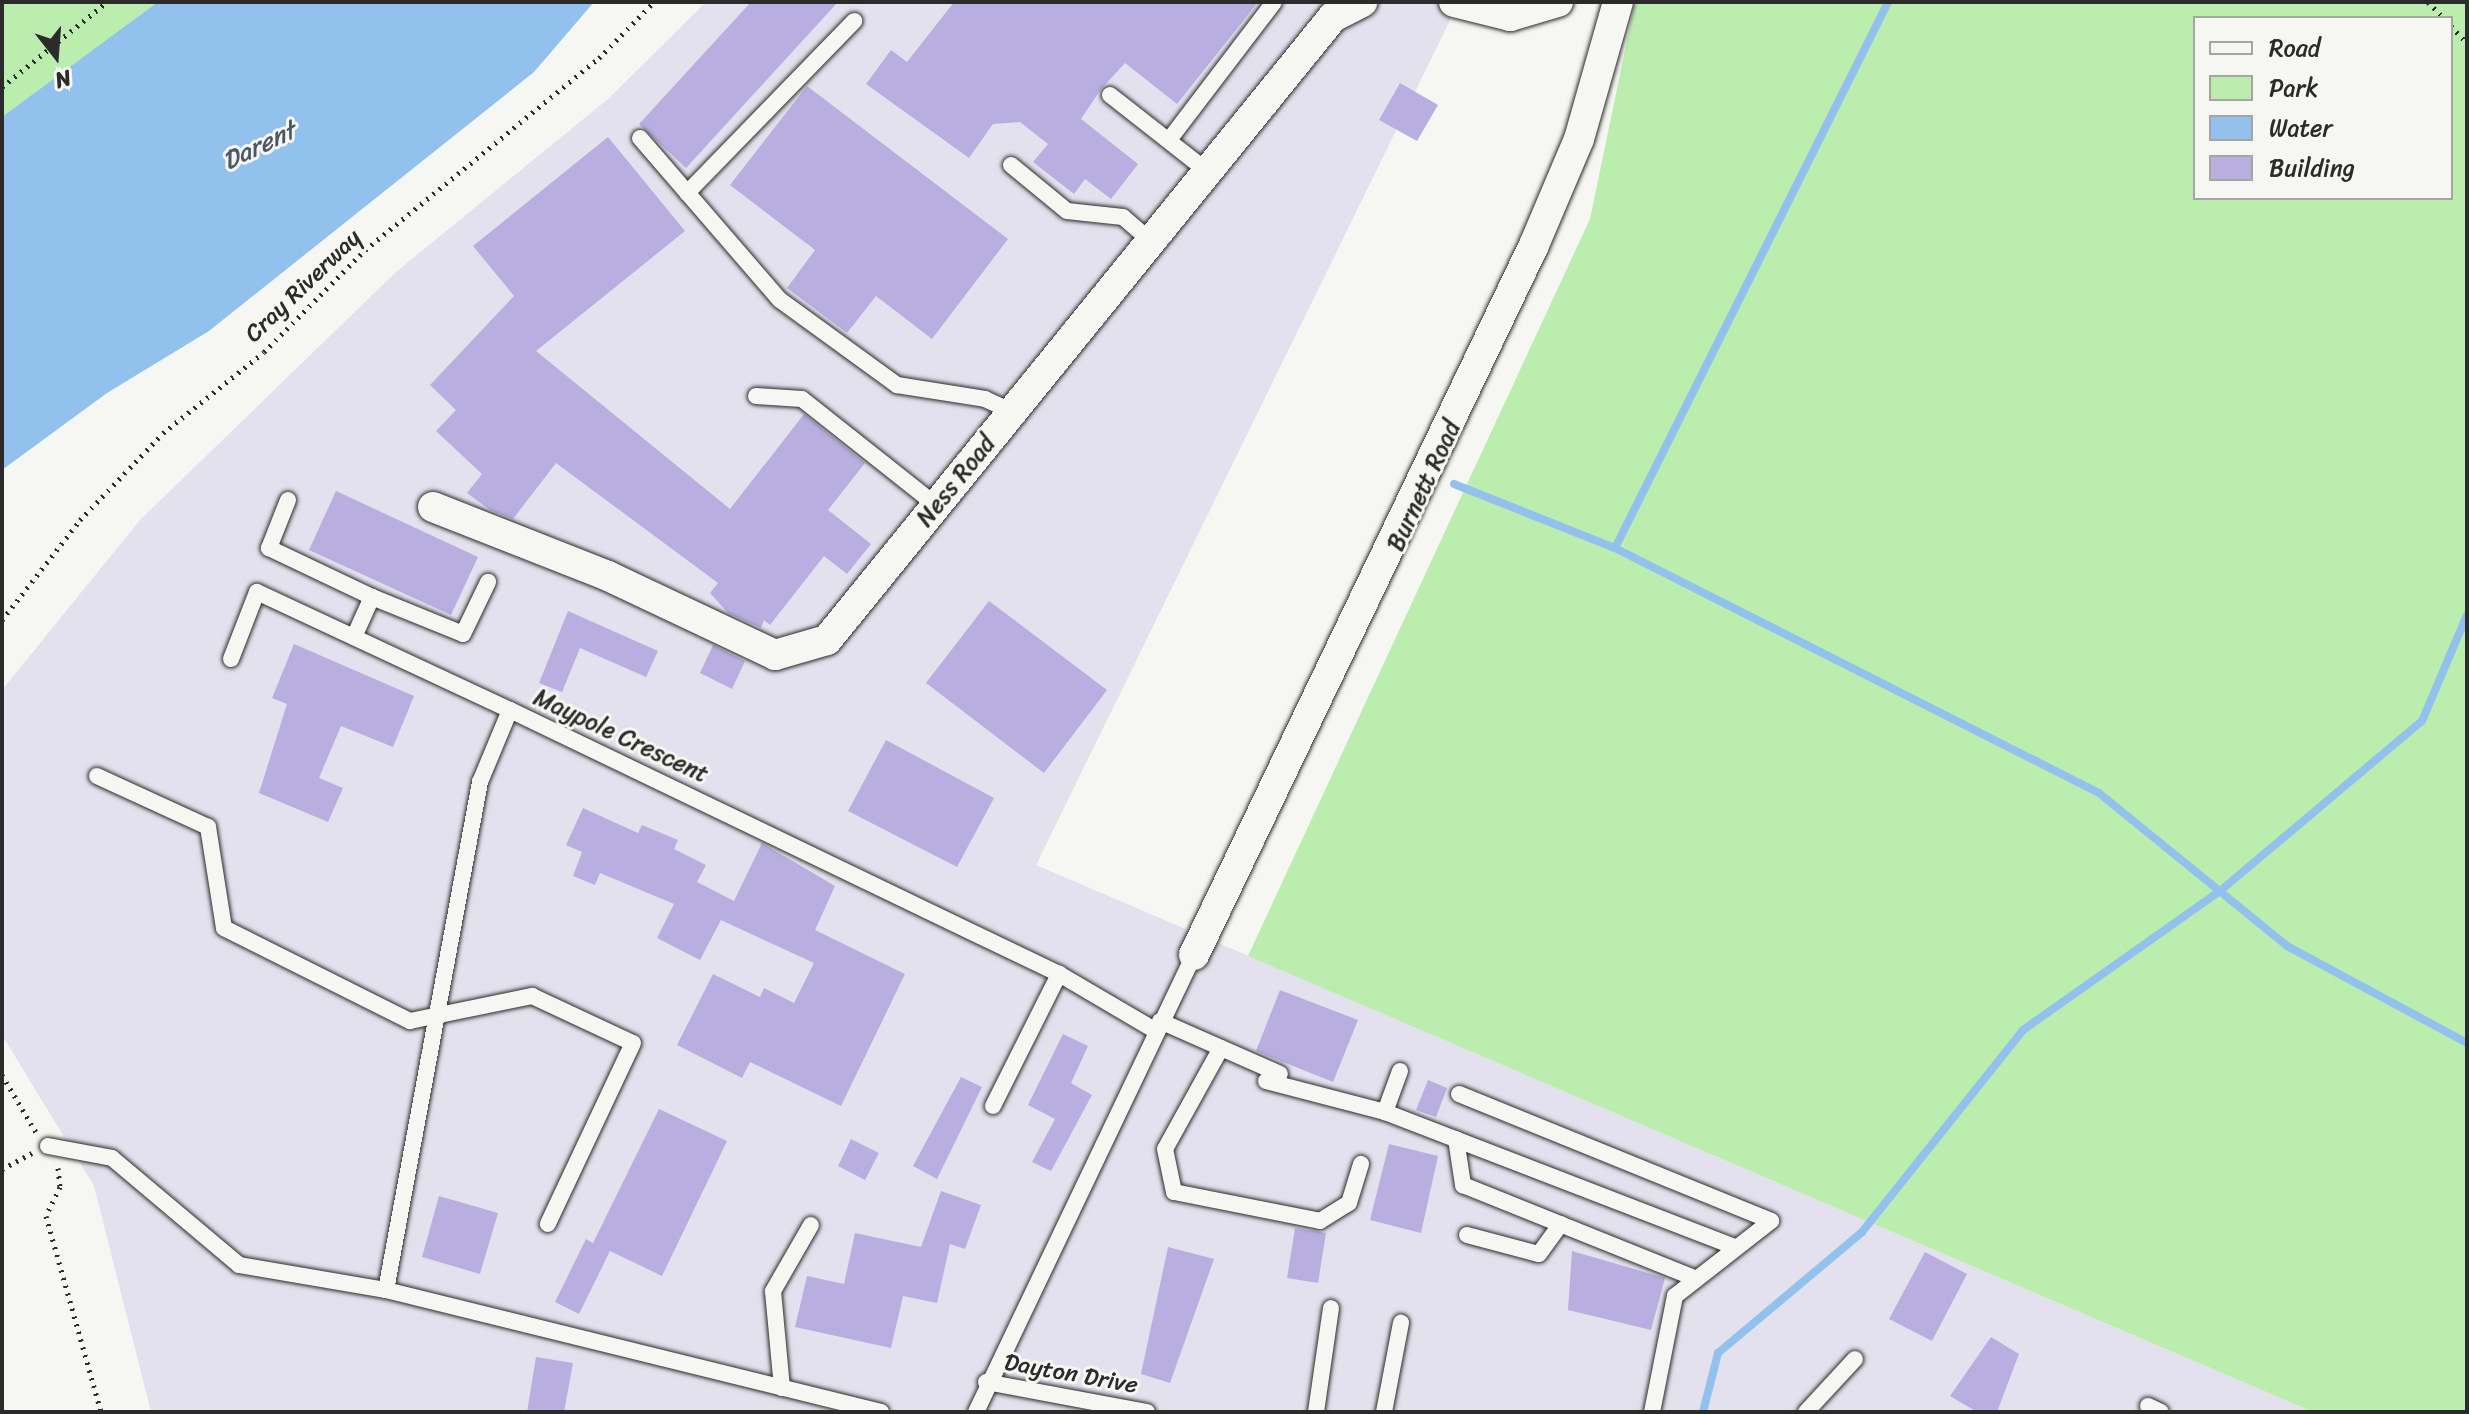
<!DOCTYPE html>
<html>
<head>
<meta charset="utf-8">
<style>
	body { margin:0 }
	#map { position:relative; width:2469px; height:1414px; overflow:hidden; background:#f6f6f2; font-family:Sriracha,sans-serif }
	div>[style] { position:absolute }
	.built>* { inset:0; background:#e3e1ed }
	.green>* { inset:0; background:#bbedae }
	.water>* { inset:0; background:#93c1ed }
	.stream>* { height:8px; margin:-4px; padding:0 4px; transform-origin:4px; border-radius:4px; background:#93c1ed }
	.building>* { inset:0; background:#b8afe0 }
	.path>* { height:5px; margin-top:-2.5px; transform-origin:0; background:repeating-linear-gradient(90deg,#2b2b2b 0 2px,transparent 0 8px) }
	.roads { filter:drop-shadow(0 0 2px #2b2b2b) drop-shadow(0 0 2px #2b2b2b) }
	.service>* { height:16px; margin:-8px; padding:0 8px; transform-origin:8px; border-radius:8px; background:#f6f6f2 }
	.minor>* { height:30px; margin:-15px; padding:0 15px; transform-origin:15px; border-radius:15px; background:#f6f6f2 }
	span { translate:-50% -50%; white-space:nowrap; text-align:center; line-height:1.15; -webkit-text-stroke:6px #f6f6f2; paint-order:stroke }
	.street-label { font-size:24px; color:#2b2b2b }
	.water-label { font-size:26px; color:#4a5865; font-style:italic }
	.frame { position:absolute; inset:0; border:4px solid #2b2b2b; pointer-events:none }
	.legend { position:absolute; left:2193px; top:16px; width:260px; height:184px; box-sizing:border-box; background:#f6f6f2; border:2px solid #a5a5a2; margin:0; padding:10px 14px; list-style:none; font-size:24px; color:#2b2b2b }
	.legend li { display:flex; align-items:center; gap:16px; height:40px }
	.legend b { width:40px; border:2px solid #a5a5a2 }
	.north { position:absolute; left:16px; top:16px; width:80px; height:80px; -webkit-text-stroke:6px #f6f6f2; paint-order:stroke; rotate:163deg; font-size:22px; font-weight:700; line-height:32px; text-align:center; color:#2b2b2b }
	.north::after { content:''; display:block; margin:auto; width:28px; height:36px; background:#2b2b2b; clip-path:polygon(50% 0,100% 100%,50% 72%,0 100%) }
</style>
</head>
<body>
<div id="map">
	<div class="built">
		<div style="clip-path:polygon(706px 2px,1459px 2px,1036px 865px,2313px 1412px,151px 1412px,94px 1186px,2px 1035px,2px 690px,140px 520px,396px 272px,608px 99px)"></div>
	</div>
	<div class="green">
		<div style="clip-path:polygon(2px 2px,308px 2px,2px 213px)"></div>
		<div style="clip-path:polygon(evenodd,1635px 2px,2467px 2px,2467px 1412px,2313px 1412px,1248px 956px,1590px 219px,1635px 2px,2195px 18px,2451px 18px,2451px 198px,2195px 198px,2195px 18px)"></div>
	</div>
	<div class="water">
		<div style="clip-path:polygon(158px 2px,594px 2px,534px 72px,209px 331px,107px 393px,2px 470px,2px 117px)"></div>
	</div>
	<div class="stream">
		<div style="left:1454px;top:484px;width:173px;rotate:21.7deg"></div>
		<div style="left:1615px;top:548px;width:542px;rotate:26.85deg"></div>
		<div style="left:2099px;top:793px;width:242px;rotate:39.1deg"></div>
		<div style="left:2287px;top:946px;width:204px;rotate:28.3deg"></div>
		<div style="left:1615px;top:548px;width:610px;rotate:-63.43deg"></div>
		<div style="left:1703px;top:1412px;width:61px;rotate:-75.7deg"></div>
		<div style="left:1718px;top:1353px;width:188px;rotate:-40deg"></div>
		<div style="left:1862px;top:1232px;width:258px;rotate:-51.4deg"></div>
		<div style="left:2023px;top:1030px;width:241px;rotate:-35.2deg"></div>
		<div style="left:2220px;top:891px;width:264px;rotate:-40.1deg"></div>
		<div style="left:2422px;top:721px;width:115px;rotate:-67deg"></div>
	</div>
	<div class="building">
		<div style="clip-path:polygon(751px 2px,838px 2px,686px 168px,639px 124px)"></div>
		<div style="clip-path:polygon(954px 2px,1258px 2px,1177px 104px,1125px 63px,1101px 89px,1081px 119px,1138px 164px,1111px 199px,1085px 179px,1074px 194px,1033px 162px,1048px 144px,1020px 122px,993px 124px,969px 158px,866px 84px,891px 50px,907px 62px)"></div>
		<div style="clip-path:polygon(1400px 83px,1438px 105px,1417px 141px,1379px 120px)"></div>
		<div style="clip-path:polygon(807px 86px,1008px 239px,932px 339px,876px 296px,847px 333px,787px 288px,815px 250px,730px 185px)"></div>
		<div style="clip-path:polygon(608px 137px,685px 231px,536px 351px,730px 509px,804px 414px,865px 463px,828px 510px,871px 544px,847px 574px,824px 556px,770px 625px,764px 620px,761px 628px,728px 613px,710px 593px,718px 583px,556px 463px,513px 519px,490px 510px,467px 493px,482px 474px,436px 431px,456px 410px,430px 385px,514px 296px,473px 246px)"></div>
		<div style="clip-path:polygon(336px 491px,478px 557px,451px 615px,309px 550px)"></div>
		<div style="clip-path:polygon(989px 601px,1107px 690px,1044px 773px,926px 683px)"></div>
		<div style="clip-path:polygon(568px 611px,658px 651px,646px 677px,580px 648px,562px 692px,539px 683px)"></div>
		<div style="clip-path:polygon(294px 644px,414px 696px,393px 747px,341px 726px,319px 778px,343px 788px,328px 822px,259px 793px,287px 704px,272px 698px)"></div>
		<div style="clip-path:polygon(713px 645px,745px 661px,732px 689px,700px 673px)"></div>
		<div style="clip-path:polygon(886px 740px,994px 798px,957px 867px,848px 811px)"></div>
		<div style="clip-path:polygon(583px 808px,638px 833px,642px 825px,678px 840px,674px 849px,706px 865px,697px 882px,734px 901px,762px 843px,835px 886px,815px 930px,905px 974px,841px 1106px,750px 1062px,742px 1078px,677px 1045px,713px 974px,760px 997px,764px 988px,794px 1003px,814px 963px,721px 920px,700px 960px,657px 938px,674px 904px,600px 873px,595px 885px,573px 876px,582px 852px,566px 845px)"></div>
		<div style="clip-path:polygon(1280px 990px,1358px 1020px,1333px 1082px,1256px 1051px)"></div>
		<div style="clip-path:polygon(1063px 1034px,1088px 1046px,1071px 1083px,1092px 1095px,1051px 1171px,1032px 1162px,1055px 1119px,1028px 1105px)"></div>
		<div style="clip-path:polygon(961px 1077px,982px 1087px,937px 1179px,913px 1166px)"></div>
		<div style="clip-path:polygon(1428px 1080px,1447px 1088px,1436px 1117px,1416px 1110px)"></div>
		<div style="clip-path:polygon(659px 1109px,727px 1141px,662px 1276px,610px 1251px,579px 1314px,555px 1302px,586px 1239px,593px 1243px)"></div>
		<div style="clip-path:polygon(851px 1139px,879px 1153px,865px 1180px,838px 1166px)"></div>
		<div style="clip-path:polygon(1389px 1144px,1438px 1156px,1421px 1233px,1370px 1220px)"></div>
		<div style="clip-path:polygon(941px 1191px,981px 1205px,965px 1249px,950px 1244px,937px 1303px,903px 1296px,891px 1348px,795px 1327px,807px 1276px,844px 1284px,855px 1233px,921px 1247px)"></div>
		<div style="clip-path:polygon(439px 1196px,498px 1213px,480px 1274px,422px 1257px)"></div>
		<div style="clip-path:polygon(1295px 1228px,1326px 1233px,1318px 1283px,1287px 1278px)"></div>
		<div style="clip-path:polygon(1168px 1247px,1214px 1259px,1170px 1383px,1141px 1374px)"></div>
		<div style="clip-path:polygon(1572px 1251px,1665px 1278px,1651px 1330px,1568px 1310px)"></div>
		<div style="clip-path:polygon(1925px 1252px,1967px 1274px,1932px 1341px,1889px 1319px)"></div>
		<div style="clip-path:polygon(1991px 1337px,2019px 1354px,1997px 1412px,1977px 1412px,1950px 1396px)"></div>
		<div style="clip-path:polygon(536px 1357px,573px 1363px,564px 1412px,527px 1412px)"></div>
	</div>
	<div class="path">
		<div style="left:2428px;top:2px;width:23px;rotate:45deg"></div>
		<div style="left:2451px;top:26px;width:23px;rotate:47deg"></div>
		<div style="left:2px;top:87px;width:135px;rotate:-39deg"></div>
		<div style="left:2px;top:620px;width:127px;rotate:-52deg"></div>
		<div style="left:80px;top:520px;width:120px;rotate:-46.3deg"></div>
		<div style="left:163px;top:433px;width:129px;rotate:-38.7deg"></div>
		<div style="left:264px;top:352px;width:144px;rotate:-45.3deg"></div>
		<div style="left:365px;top:250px;width:303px;rotate:-39.4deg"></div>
		<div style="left:599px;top:58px;width:78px;rotate:-45.5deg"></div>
		<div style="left:2px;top:1075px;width:66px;rotate:59.2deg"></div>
		<div style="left:58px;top:1168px;width:19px;rotate:84deg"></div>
		<div style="left:60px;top:1187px;width:32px;rotate:116deg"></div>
		<div style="left:46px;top:1216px;width:204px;rotate:74.3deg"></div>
		<div style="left:2px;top:1169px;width:34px;rotate:-28deg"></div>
	</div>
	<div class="roads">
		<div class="service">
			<div style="left:1110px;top:95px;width:123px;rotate:38.1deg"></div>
			<div style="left:640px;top:138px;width:214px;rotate:49.2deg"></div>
			<div style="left:780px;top:300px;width:145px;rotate:36deg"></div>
			<div style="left:897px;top:385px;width:89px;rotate:9deg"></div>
			<div style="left:985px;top:399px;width:31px;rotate:25deg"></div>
			<div style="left:1169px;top:140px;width:173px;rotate:-52.7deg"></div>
			<div style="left:1011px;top:165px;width:72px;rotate:39.4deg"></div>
			<div style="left:1067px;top:211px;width:56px;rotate:6.1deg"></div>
			<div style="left:1123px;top:217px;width:37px;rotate:41deg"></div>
			<div style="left:687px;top:193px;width:240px;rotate:-45.8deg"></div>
			<div style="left:756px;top:396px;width:46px;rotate:3.7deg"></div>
			<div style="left:802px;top:399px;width:172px;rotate:38.4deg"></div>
			<div style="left:288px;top:500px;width:52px;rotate:111.6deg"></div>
			<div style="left:269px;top:548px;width:114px;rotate:25.4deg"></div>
			<div style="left:354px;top:637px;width:44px;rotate:-65.8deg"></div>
			<div style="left:372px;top:597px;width:98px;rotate:22.1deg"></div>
			<div style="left:463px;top:634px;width:58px;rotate:-64.3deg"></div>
			<div style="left:231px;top:659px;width:72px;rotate:-68.8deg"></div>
			<div style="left:257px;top:592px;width:279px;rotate:25deg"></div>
			<div style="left:97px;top:776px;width:122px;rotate:24.7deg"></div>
			<div style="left:208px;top:827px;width:102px;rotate:81deg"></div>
			<div style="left:224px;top:928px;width:208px;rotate:26.6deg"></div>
			<div style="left:410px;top:1021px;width:125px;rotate:-11.6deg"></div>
			<div style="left:532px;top:996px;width:111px;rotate:25deg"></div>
			<div style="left:633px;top:1043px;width:200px;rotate:115.2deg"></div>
			<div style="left:1160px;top:1021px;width:131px;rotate:23.8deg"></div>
			<div style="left:1221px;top:1048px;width:115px;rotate:119deg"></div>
			<div style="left:1165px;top:1149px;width:44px;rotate:78.2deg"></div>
			<div style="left:1174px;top:1192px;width:149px;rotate:11.2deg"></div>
			<div style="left:1320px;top:1221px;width:34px;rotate:-32deg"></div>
			<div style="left:1349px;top:1203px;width:41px;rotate:-72.9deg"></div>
			<div style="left:1400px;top:1071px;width:44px;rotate:110.1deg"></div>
			<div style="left:1385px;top:1112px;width:374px;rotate:21.1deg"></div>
			<div style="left:1266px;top:1081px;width:123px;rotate:14.6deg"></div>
			<div style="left:1459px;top:1094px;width:337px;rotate:22.1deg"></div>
			<div style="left:1771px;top:1221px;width:122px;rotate:142deg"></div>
			<div style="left:1675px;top:1296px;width:118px;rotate:101.2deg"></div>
			<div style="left:993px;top:1106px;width:148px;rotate:-63.4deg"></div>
			<div style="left:1456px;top:1139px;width:47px;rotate:81.3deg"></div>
			<div style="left:1463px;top:1185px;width:247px;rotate:21.9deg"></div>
			<div style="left:48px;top:1146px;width:65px;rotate:10.6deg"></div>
			<div style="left:112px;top:1158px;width:166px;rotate:40.1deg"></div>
			<div style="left:239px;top:1265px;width:149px;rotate:9.7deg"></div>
			<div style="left:386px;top:1290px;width:510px;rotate:13.85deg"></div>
			<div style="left:1467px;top:1235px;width:74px;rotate:14.8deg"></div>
			<div style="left:1539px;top:1254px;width:37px;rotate:-54deg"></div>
			<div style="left:386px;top:1290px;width:517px;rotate:-79.52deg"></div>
			<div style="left:480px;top:782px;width:78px;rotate:-67.4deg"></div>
			<div style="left:510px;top:710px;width:609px;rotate:25.68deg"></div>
			<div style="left:1059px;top:974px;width:113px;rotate:30.4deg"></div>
			<div style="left:986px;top:1382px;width:164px;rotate:10.6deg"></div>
			<div style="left:782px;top:1388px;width:97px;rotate:-95.3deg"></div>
			<div style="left:773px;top:1291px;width:76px;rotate:-60.1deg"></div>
			<div style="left:2148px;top:1406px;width:14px;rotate:25deg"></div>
			<div style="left:976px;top:1412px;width:506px;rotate:-64.5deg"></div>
			<div style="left:1316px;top:1412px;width:105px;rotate:-81.8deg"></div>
			<div style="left:1384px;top:1412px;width:91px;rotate:-79.2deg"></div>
			<div style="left:1806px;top:1412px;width:72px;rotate:-47.2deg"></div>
		</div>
		<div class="minor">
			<div style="left:1454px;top:2px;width:58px;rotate:14deg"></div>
			<div style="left:1510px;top:16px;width:50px;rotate:-16.3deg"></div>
			<div style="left:433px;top:507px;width:188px;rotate:21.5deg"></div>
			<div style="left:608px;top:576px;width:185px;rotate:25.3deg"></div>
			<div style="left:775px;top:655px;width:54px;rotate:-16.1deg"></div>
			<div style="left:827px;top:640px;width:803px;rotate:-50.92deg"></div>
			<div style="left:1333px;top:17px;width:33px;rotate:-27deg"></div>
			<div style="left:1194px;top:955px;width:787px;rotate:-64.41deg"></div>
			<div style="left:1534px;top:245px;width:115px;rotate:-67deg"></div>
			<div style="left:1579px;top:139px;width:142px;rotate:-74.1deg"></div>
		</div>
	</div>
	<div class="street-label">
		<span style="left:303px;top:286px;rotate:-44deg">Cray Riverway</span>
		<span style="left:956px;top:481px;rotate:-51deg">Ness Road</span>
		<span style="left:1424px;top:486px;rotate:-65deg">Burnett Road</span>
		<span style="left:621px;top:736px;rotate:25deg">Maypole Crescent</span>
		<span style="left:1071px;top:1374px;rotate:10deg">Dayton Drive</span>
	</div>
	<div class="water-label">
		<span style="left:259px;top:146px;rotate:-26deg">Darent</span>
	</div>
	<div class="frame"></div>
	<ul class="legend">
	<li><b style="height:10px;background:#f6f6f2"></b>Road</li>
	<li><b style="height:22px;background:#bbedae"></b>Park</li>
	<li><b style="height:22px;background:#93c1ed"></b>Water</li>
	<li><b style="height:22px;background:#b8afe0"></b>Building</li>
	</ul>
	<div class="north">N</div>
</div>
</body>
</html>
